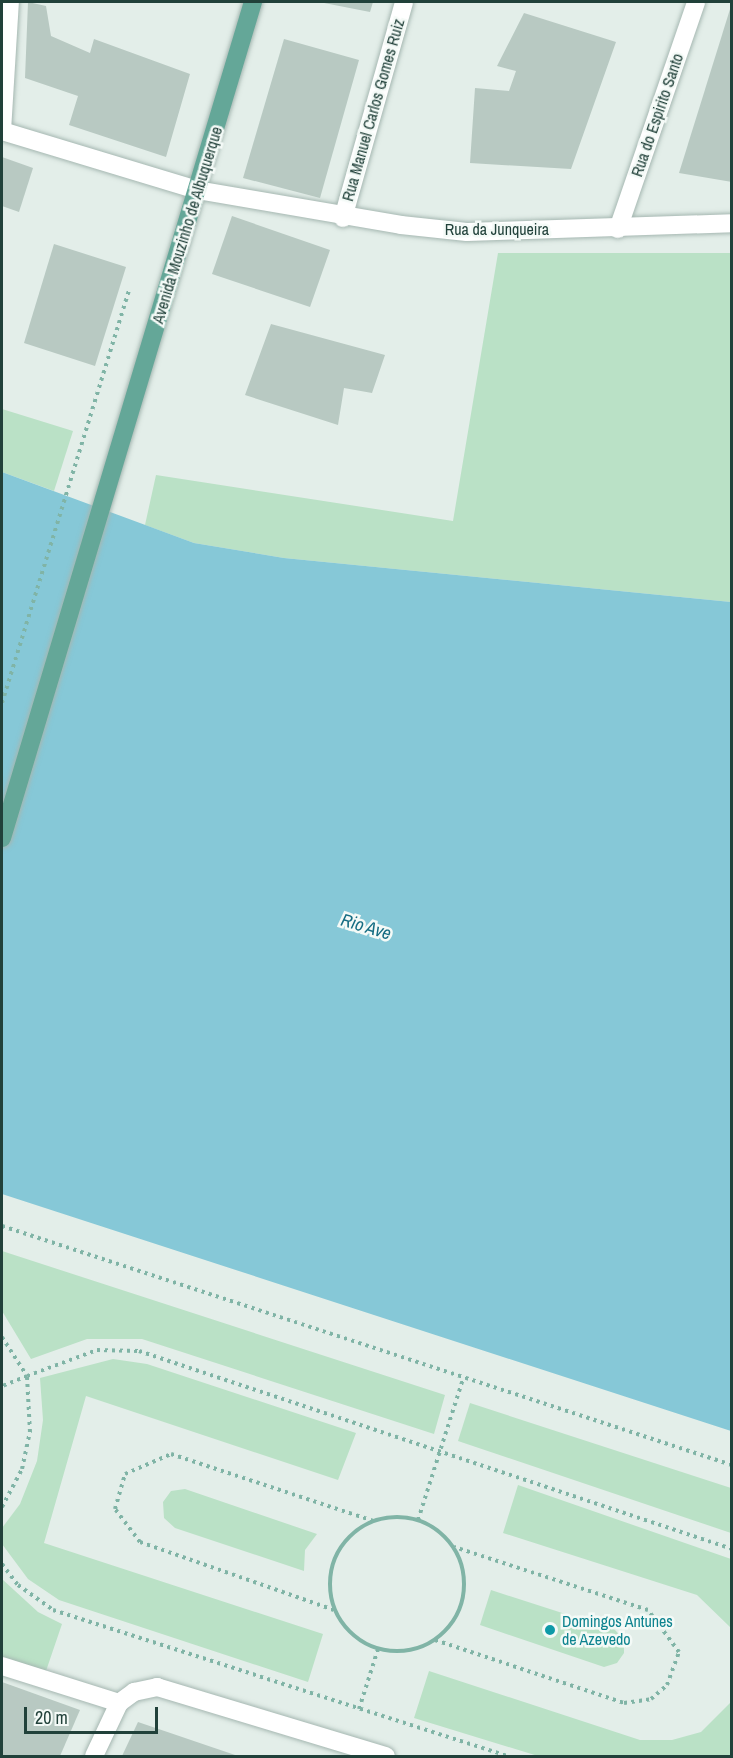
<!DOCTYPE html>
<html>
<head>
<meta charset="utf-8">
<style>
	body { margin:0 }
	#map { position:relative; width:733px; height:1758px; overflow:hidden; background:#e3eee9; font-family:"Archivo Narrow",sans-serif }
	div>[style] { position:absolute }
	.green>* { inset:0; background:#bae1c6 }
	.water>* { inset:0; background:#86c8d7 }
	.building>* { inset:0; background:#b8c9c2 }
	.path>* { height:4px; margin-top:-2px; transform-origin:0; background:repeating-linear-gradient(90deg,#80b4a6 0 3px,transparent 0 7.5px) }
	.path>.ring { margin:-2px; padding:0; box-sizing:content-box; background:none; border:4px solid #80b4a6; border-radius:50% }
	.roads { filter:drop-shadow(0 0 2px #a5b7b1) drop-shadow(0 0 2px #a5b7b1) }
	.minor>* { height:18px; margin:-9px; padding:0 9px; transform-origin:9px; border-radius:9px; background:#fff }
	.major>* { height:18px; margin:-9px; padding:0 9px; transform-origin:9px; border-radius:9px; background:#64a798 }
	.dots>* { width:16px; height:16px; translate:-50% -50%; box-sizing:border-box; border:3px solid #f4faf7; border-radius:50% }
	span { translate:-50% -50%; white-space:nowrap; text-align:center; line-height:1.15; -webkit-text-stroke:5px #f4faf7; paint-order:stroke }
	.street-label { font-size:16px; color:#21413a }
	.culture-label { font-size:16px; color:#0d838f }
	.left { translate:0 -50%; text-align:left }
	.water-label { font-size:18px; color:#156d83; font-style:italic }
	.frame { position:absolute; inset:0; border:3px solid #21413a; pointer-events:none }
	.scale { position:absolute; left:24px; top:1707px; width:134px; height:27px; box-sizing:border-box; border:3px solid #21413a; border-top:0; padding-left:8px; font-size:18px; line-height:21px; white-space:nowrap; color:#21413a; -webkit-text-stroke:4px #f4faf7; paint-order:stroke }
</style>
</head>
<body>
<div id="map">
	<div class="green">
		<div style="clip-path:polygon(498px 253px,731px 253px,731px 602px,284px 558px,194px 543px,145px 525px,156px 475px,453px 521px)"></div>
		<div style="clip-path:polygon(2px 409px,73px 431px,54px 491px,2px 472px)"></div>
		<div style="clip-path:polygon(2px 1251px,445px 1395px,434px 1434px,142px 1339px,87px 1339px,31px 1359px,2px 1311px)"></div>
		<div style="clip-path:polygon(113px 1359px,147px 1364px,356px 1433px,338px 1480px,86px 1396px,44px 1543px,323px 1634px,308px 1682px,59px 1600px,28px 1579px,2px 1544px,2px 1528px,20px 1504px,37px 1461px,43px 1420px,40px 1378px)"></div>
		<div style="clip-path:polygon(470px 1403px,731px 1488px,731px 1533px,458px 1441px)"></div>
		<div style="clip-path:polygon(518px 1485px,731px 1559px,731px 1628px,697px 1595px,503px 1533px)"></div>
		<div style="clip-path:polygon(185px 1489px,317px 1534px,305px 1550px,304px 1571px,175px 1528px,164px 1518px,163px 1502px,171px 1491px)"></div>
		<div style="clip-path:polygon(2px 1579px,38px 1612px,62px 1624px,46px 1671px,2px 1657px)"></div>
		<div style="clip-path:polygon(491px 1590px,615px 1630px,624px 1640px,624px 1653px,617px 1663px,604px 1667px,480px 1625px)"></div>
		<div style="clip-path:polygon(429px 1671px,640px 1740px,672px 1740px,701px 1732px,731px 1702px,731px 1756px,538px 1756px,414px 1718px)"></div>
	</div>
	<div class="water">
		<div style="clip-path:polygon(2px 472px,194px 543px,284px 558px,731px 602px,731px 1431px,2px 1194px)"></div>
	</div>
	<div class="building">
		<div style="clip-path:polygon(28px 2px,46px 6px,51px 36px,90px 53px,94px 39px,190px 74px,166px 157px,69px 125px,78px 96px,25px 78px)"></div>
		<div style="clip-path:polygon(319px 2px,373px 2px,370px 12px)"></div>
		<div style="clip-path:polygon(731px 6px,732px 6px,732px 182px,679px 173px)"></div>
		<div style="clip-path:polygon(524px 13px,616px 42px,571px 169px,470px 163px,475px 88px,509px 91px,516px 71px,497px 66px)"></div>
		<div style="clip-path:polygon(284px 39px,359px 60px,320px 198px,243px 178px)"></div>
		<div style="clip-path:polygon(2px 157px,33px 168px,19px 212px,2px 206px)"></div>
		<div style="clip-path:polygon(232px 216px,330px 250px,310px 307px,212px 274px)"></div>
		<div style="clip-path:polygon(54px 244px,126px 267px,95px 366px,24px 343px)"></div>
		<div style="clip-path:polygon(271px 324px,385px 355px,372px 393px,344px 388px,338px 425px,245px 395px)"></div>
		<div style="clip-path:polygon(2px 1682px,80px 1710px,60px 1756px,2px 1756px)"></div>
		<div style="clip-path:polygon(138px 1722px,238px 1756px,122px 1756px)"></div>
	</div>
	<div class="path">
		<div style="left:2px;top:703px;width:431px;rotate:-72.9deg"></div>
		<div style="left:2px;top:1226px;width:768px;rotate:18.13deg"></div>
		<div style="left:2px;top:1337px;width:46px;rotate:57.3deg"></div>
		<div style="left:27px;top:1376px;width:27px;rotate:158deg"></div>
		<div style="left:2px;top:1507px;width:43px;rotate:-62.2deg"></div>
		<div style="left:22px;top:1469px;width:38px;rotate:-78deg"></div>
		<div style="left:30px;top:1432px;width:56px;rotate:-93.1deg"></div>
		<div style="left:27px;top:1376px;width:75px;rotate:-20.4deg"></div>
		<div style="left:97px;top:1350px;width:42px;rotate:1.4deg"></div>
		<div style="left:139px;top:1351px;width:625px;rotate:18.46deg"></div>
		<div class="ring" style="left:330px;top:1517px;width:130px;height:130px"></div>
		<div style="left:418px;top:1520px;width:148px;rotate:-72.3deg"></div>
		<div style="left:2px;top:1564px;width:26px;rotate:53deg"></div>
		<div style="left:18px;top:1585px;width:43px;rotate:35.5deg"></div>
		<div style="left:53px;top:1610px;width:477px;rotate:17.8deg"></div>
		<div style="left:334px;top:1610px;width:206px;rotate:-160.7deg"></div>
		<div style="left:140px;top:1542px;width:41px;rotate:-127.1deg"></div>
		<div style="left:115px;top:1509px;width:36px;rotate:-74deg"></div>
		<div style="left:125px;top:1474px;width:50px;rotate:-23.5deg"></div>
		<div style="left:171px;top:1454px;width:213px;rotate:18.3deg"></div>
		<div style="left:435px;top:1640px;width:199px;rotate:18.4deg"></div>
		<div style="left:624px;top:1703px;width:27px;rotate:-8deg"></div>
		<div style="left:651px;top:1699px;width:21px;rotate:-41deg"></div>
		<div style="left:667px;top:1685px;width:35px;rotate:-70deg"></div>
		<div style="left:679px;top:1652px;width:52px;rotate:-126.4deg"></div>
		<div style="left:648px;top:1610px;width:204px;rotate:-162deg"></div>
		<div style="left:359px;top:1709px;width:63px;rotate:-72.4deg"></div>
	</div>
	<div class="roads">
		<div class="minor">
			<div style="left:2px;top:131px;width:204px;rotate:16.8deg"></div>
			<div style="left:197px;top:190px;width:207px;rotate:9.7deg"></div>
			<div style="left:401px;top:225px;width:66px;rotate:6.1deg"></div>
			<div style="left:467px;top:232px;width:265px;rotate:-1.9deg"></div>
			<div style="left:2px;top:131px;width:129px;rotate:-86.5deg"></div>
			<div style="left:343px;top:218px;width:224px;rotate:-74.2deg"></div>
			<div style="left:618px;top:229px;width:240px;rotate:-71deg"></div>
			<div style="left:2px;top:1666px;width:123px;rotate:17.5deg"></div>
			<div style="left:94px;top:1756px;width:59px;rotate:-64.7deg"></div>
			<div style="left:119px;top:1703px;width:19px;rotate:-36deg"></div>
			<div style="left:134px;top:1692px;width:24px;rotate:-12deg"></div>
			<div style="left:157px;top:1687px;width:239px;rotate:16.8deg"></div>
		</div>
		<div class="major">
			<div style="left:2px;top:838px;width:873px;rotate:-73.29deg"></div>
		</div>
	</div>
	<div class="dots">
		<div style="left:550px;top:1630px;background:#0f9aa8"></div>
	</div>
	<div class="street-label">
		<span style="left:373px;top:110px;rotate:-74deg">Rua Manuel Carlos Gomes Ruiz</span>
		<span style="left:657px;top:115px;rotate:-71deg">Rua do Espirito Santo</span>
		<span style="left:187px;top:225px;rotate:-73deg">Avenida Mouzinho de Albuquerque</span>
		<span style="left:497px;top:229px">Rua da Junqueira</span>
	</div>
	<div class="culture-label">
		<span class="left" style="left:562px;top:1630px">Domingos Antunes<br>de Azevedo</span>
	</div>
	<div class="water-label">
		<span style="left:366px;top:927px;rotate:17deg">Rio Ave</span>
	</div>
	<div class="frame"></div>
	<div class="scale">20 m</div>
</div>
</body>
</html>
